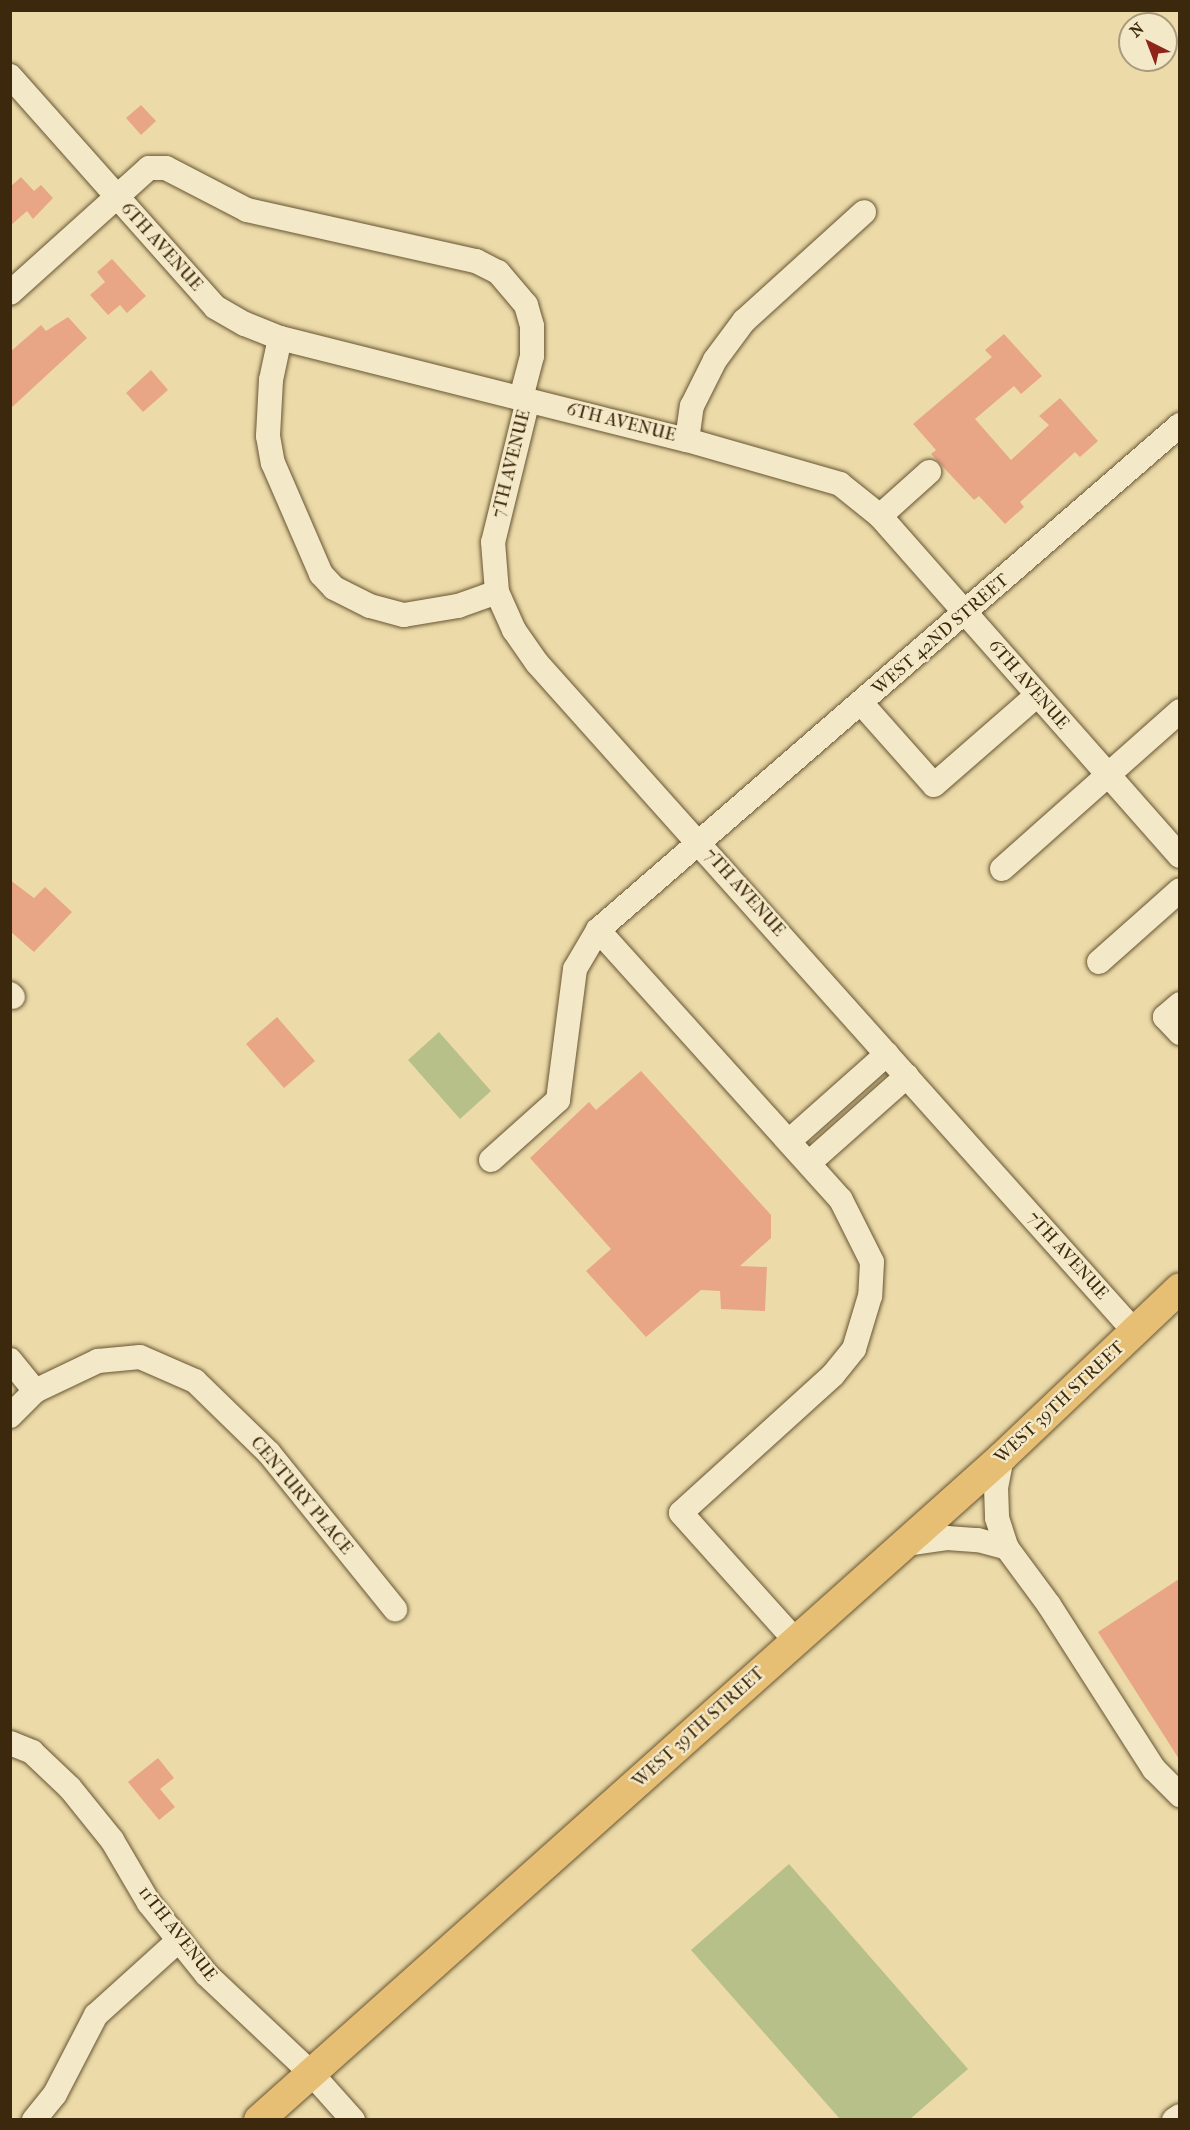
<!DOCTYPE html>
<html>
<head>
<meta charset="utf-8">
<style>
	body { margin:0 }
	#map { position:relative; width:1190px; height:2130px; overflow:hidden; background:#ecdba9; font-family:"IM FELL French Canon",serif }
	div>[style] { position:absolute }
	.green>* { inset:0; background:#b7c089 }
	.building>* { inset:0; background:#e8a686 }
	.roads { filter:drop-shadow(0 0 2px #685533) drop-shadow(0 0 2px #685533) }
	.minor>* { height:24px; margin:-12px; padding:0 12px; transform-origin:12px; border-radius:12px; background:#f3e8c7 }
	.major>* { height:30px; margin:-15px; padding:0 15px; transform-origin:15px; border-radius:15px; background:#e6be74 }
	span { translate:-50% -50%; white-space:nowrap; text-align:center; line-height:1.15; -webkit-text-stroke:5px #f3e8c7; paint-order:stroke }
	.street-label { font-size:18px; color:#3c280c }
	.frame { position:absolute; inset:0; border:12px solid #3c280c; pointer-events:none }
	.north { position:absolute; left:1118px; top:12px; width:60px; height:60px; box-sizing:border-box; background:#f3e8c7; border:2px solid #aa9b7c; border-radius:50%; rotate:318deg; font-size:16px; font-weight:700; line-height:24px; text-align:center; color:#3c280c }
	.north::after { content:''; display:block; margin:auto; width:21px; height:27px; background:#8f2418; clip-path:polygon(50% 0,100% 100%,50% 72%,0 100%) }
</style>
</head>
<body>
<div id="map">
	<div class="green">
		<div style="clip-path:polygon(439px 1032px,491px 1091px,460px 1119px,408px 1060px)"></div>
		<div style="clip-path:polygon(789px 1864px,968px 2069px,910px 2119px,840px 2119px,691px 1950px)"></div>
	</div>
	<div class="building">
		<div style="clip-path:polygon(141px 105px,156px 121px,141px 135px,126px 118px)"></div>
		<div style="clip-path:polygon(21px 177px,34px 191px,41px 185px,53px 198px,33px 219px,27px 211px,10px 226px,10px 187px)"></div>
		<div style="clip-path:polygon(112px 259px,146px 296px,127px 313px,120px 305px,108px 315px,90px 295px,105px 282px,97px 272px)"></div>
		<div style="clip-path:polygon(68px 317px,87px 338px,10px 409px,10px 352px,41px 325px,46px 331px)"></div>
		<div style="clip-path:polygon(1004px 334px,1042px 376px,1021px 394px,1014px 386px,975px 419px,1011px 460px,1049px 425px,1039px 416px,1060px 398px,1098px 441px,1080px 457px,1075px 452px,1020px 502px,1024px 507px,1005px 524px,979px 496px,974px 500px,931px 454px,936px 450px,913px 424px,992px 357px,985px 350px)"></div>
		<div style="clip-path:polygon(151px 370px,168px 390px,143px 412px,126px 393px)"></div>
		<div style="clip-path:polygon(10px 880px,34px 898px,45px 887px,72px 912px,34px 952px,10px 931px)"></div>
		<div style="clip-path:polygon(277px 1017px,315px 1061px,284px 1088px,246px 1044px)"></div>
		<div style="clip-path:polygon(641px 1071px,771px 1215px,771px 1238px,740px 1266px,767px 1267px,765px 1311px,721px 1309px,720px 1291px,701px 1290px,646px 1337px,586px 1271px,611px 1249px,530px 1158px,589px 1102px,596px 1110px)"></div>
		<div style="clip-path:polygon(1179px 1579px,1179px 1759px,1098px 1632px)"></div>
		<div style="clip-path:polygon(158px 1758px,174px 1778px,160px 1789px,175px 1807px,159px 1820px,128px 1782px)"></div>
	</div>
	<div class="roads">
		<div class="minor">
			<div style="left:10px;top:76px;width:309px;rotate:48.4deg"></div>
			<div style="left:215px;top:307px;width:34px;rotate:30deg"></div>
			<div style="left:245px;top:324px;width:38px;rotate:22deg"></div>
			<div style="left:280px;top:338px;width:420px;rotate:14.1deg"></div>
			<div style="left:687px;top:440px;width:159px;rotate:16deg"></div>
			<div style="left:840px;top:484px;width:51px;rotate:38.7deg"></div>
			<div style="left:880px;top:516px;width:453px;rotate:48.6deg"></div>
			<div style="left:10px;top:293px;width:187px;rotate:-42deg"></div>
			<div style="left:149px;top:168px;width:17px"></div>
			<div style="left:166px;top:168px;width:91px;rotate:27.4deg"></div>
			<div style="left:247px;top:210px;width:235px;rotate:12.6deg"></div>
			<div style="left:476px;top:261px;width:25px;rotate:27deg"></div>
			<div style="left:498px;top:272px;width:43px;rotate:49.7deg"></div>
			<div style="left:526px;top:305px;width:22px;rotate:74deg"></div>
			<div style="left:532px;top:326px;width:30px;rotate:90deg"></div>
			<div style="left:532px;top:356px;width:43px;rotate:104.7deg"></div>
			<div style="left:280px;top:338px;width:43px;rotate:102.1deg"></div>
			<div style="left:271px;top:380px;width:56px;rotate:93.1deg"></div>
			<div style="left:268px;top:436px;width:27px;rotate:80deg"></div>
			<div style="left:273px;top:463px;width:121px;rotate:66.6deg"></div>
			<div style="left:321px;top:574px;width:19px;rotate:47deg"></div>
			<div style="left:334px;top:588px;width:40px;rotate:26.6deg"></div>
			<div style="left:370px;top:606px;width:35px;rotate:15deg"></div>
			<div style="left:404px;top:615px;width:55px;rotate:-9.5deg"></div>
			<div style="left:458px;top:606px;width:41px;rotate:-19.7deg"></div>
			<div style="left:528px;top:400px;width:146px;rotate:103.8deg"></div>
			<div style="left:493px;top:542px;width:50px;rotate:85.4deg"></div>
			<div style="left:497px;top:592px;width:42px;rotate:65.9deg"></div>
			<div style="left:514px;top:630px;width:40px;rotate:55.1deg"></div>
			<div style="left:537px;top:663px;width:897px;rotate:48.21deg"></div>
			<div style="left:687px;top:440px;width:34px;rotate:-82deg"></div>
			<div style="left:692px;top:406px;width:51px;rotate:-63.4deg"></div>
			<div style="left:715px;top:360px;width:49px;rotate:-53.4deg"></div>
			<div style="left:744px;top:321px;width:162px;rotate:-42.2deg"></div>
			<div style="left:880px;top:516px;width:66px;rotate:-41.9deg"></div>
			<div style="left:862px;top:704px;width:108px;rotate:48.4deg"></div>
			<div style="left:934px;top:785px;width:135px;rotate:-41.1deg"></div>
			<div style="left:1002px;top:869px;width:238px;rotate:-41.6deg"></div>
			<div style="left:598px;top:930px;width:363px;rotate:48deg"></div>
			<div style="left:841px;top:1200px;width:69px;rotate:63.4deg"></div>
			<div style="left:872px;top:1262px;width:34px;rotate:93deg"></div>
			<div style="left:870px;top:1296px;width:55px;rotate:106.8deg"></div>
			<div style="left:854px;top:1349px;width:33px;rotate:129deg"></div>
			<div style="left:833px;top:1375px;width:205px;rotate:137.8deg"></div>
			<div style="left:681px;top:1513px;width:172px;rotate:48.1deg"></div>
			<div style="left:1099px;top:962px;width:108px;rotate:-41.6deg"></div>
			<div style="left:10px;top:994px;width:4px;rotate:45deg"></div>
			<div style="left:1180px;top:1004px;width:20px;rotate:139deg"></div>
			<div style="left:1165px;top:1017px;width:22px;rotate:47deg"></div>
			<div style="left:789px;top:1141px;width:131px;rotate:-41.6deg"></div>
			<div style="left:491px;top:1160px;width:90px;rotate:-41.8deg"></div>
			<div style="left:558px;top:1100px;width:132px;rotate:-82.6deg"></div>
			<div style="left:575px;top:969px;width:45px;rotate:-59.5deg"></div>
			<div style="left:598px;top:930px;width:771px;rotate:-40.95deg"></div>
			<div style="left:809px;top:1163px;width:131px;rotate:-41.6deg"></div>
			<div style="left:10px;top:1360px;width:40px;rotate:51deg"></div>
			<div style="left:10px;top:1416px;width:35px;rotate:-45deg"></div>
			<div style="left:35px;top:1391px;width:70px;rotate:-25.5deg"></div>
			<div style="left:98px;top:1361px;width:42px;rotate:-5.4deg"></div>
			<div style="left:140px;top:1357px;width:60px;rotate:23.6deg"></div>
			<div style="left:195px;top:1381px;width:103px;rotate:44.2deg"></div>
			<div style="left:269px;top:1453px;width:201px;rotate:51.1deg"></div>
			<div style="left:1002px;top:1457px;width:31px;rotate:101deg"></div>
			<div style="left:996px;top:1487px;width:31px;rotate:88deg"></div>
			<div style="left:997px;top:1518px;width:32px;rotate:72deg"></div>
			<div style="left:1007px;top:1548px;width:71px;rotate:53.6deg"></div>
			<div style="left:1049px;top:1605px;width:195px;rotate:57.4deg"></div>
			<div style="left:1154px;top:1769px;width:37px;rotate:45deg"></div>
			<div style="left:905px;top:1544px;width:42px;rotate:-8.1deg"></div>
			<div style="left:947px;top:1538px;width:31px;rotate:4deg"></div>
			<div style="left:978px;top:1540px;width:30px;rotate:15deg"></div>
			<div style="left:10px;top:1743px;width:24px;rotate:22deg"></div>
			<div style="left:32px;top:1752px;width:52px;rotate:43.5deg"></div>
			<div style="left:70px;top:1788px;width:67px;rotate:51.1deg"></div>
			<div style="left:112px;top:1840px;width:73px;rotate:59.6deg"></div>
			<div style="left:149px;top:1903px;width:91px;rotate:51.2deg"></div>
			<div style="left:206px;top:1974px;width:144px;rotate:43.3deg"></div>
			<div style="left:311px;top:2073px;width:63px;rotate:48.2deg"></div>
			<div style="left:34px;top:2120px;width:33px;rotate:-51deg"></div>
			<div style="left:55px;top:2094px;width:89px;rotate:-62.6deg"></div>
			<div style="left:96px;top:2015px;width:112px;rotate:-42.1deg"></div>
			<div style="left:1174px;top:2120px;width:7px;rotate:-34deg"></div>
		</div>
		<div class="major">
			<div style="left:259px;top:2120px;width:996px;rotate:-41.74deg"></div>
			<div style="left:1002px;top:1457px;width:245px;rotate:-43.5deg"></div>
		</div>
	</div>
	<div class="street-label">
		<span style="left:161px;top:247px;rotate:48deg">6TH AVENUE</span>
		<span style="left:621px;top:423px;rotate:14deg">6TH AVENUE</span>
		<span style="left:512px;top:464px;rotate:-76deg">7TH AVENUE</span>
		<span style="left:941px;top:635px;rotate:-41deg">WEST 42ND STREET</span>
		<span style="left:1028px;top:685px;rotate:49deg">6TH AVENUE</span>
		<span style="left:744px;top:893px;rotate:48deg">7TH AVENUE</span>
		<span style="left:1067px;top:1256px;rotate:48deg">7TH AVENUE</span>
		<span style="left:1060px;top:1403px;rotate:-43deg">WEST 39TH STREET</span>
		<span style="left:301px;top:1496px;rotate:50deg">CENTURY PLACE</span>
		<span style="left:699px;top:1728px;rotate:-42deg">WEST 39TH STREET</span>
		<span style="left:177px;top:1934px;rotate:52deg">11TH AVENUE</span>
	</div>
	<div class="frame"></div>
	<div class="north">N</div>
</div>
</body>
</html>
